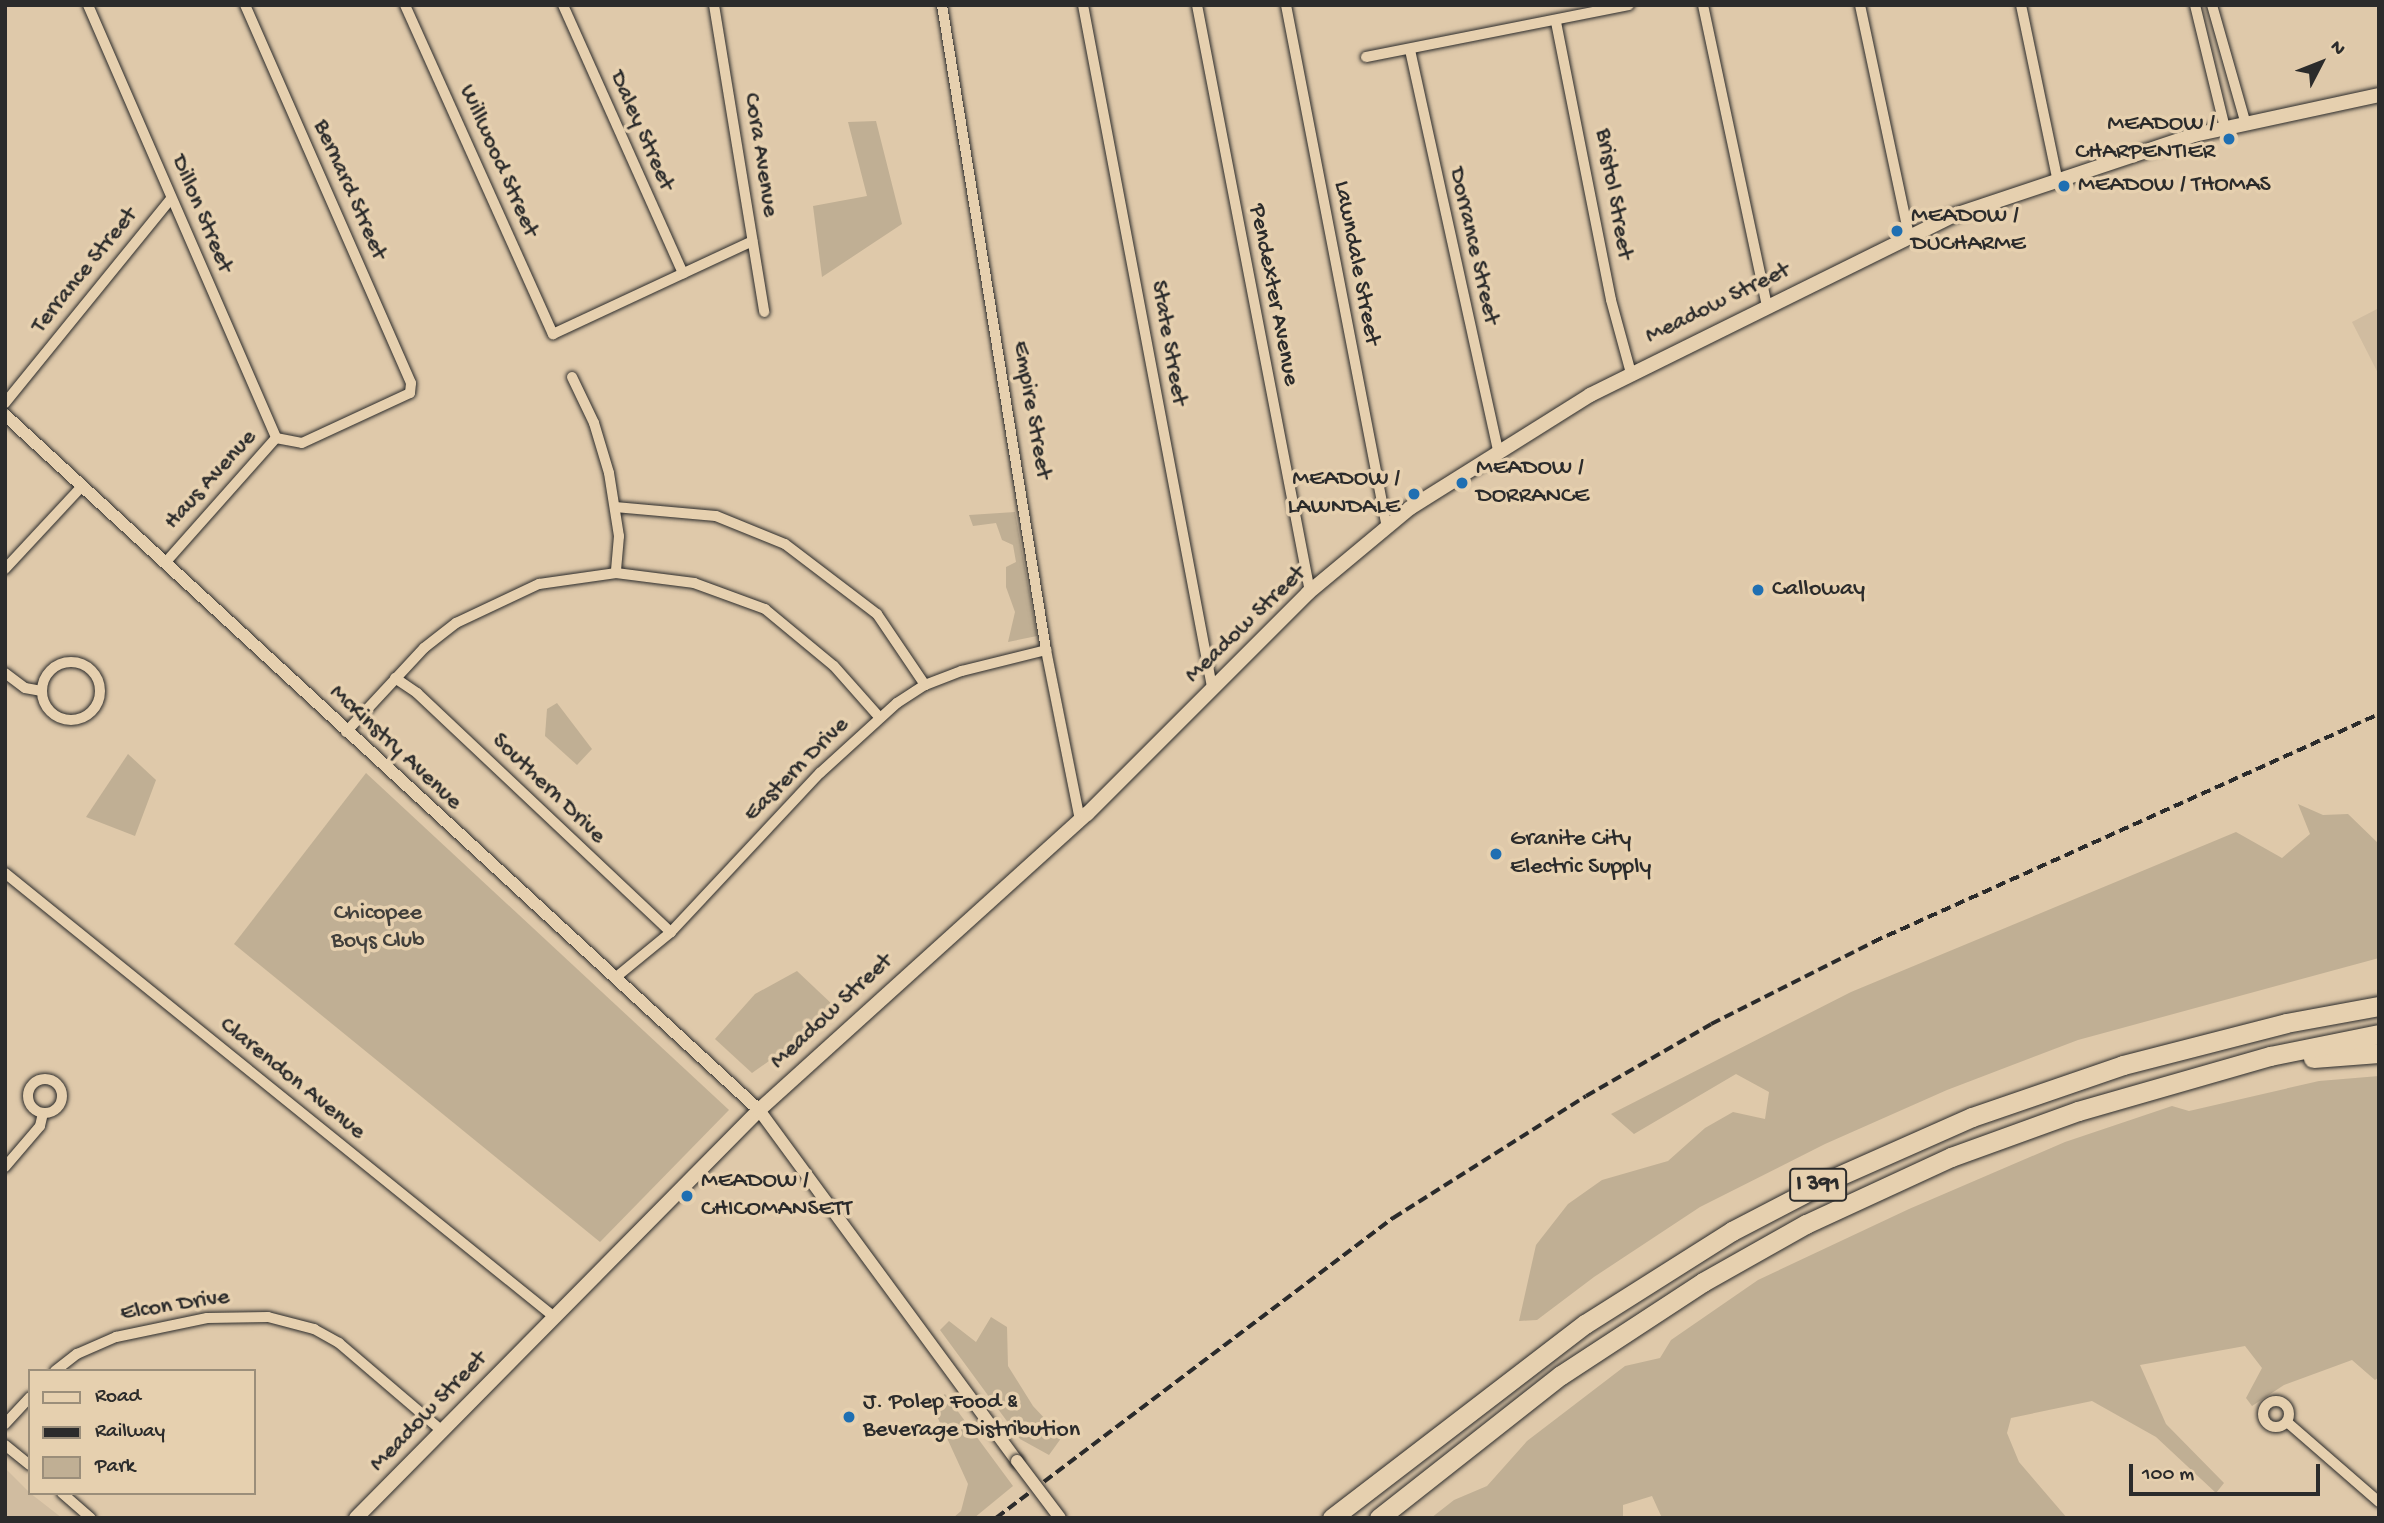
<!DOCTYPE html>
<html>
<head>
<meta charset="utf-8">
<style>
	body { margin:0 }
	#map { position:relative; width:2384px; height:1523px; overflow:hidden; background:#dfc9aa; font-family:"Gochi Hand",sans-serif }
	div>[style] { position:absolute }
	.built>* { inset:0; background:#d0bca0 }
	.green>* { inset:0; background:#c0af94 }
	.roads { filter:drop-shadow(0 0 2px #2b2b2b) drop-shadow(0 0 2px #2b2b2b) }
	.minor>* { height:10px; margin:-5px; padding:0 5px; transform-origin:5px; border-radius:5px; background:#e6d0af }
	.minor>.ring { margin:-5px; padding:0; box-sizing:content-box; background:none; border:10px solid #e6d0af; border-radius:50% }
	.tertiary>* { height:12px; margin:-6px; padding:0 6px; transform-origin:6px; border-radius:6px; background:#e6d0af }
	.secondary>* { height:14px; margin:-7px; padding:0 7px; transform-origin:7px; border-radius:7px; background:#e6d0af }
	.motorway>* { height:19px; margin:-9.5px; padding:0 9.5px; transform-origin:9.5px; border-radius:9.5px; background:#e6d0af }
	.rail>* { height:3.5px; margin-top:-1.75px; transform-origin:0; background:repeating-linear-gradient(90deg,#2b2b2b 0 10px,transparent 0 15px) }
	.bridges { filter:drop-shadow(0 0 2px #2b2b2b) drop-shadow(0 0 2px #2b2b2b) }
	.tertiary-bridge>* { height:12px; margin:-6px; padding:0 6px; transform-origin:6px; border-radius:6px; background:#e6d0af }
	.dots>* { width:19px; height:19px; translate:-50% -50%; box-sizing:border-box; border:4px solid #e6d0af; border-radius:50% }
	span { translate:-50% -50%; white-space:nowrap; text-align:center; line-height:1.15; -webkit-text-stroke:7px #e6d0af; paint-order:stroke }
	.shield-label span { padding:2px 5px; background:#e6d0af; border:2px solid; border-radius:5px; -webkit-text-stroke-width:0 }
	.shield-label { font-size:23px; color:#2b2b2b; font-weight:700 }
	.poi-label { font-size:24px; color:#2b2b2b }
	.right { translate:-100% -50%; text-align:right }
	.left { translate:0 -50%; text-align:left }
	.street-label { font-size:24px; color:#2b2b2b }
	.park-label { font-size:24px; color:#413f3b }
	.frame { position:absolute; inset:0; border:7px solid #2b2b2b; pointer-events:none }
	.legend { position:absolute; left:28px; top:1369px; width:228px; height:126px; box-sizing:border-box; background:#e6d0af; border:2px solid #9b8e7a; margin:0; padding:9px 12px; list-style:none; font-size:21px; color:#2b2b2b }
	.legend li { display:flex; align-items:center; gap:14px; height:35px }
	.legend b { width:35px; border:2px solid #9b8e7a }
	.north { position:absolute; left:2286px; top:28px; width:70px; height:70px; -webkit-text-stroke:5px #e6d0af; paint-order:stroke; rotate:48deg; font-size:19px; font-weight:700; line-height:28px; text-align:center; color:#2b2b2b }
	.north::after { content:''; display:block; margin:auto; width:24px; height:32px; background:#2b2b2b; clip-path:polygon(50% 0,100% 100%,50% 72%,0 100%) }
	.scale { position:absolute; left:2129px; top:1464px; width:191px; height:32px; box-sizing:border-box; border:4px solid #2b2b2b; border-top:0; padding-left:9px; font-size:21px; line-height:24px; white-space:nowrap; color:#2b2b2b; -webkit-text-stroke:5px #e6d0af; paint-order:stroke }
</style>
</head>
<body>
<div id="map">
	<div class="built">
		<div style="clip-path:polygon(2379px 308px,2379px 375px,2352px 322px)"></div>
		<div style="clip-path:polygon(5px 1468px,30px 1493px,62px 1518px,5px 1518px)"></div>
	</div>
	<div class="green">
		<div style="clip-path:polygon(876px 121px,902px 224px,822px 277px,813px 206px,867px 196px,848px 122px)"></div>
		<div style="clip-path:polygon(1015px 512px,1037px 636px,1008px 642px,1015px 612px,1006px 587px,1006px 567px,1016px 562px,1013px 545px,1002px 540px,996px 523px,973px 526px,969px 515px)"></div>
		<div style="clip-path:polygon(557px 703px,592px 749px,577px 765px,545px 736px,547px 709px)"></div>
		<div style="clip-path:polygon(128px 754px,156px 780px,135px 836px,86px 817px)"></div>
		<div style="clip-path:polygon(366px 773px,729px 1110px,600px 1242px,234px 944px)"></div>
		<div style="clip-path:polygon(2298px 804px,2323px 815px,2348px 814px,2379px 844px,2379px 958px,2078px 1040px,1947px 1090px,1825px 1144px,1700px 1207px,1594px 1277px,1537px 1320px,1519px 1321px,1536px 1245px,1568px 1204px,1602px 1180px,1668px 1161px,1705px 1128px,1733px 1112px,1765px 1119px,1769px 1092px,1736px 1074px,1634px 1134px,1611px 1114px,1851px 992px,2236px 832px,2282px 858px,2310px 834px)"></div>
		<div style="clip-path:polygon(797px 971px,834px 1006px,800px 1039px,752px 1073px,715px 1039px,755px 994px)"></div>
		<div style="clip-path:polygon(2379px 1076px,2379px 1377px,2375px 1380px,2352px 1360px,2284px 1385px,2252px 1406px,2246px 1398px,2262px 1368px,2245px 1346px,2140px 1365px,2166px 1424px,2224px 1483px,2216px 1493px,2156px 1437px,2092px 1401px,2011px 1418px,2007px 1433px,2019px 1462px,2067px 1518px,1662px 1518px,1652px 1496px,1623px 1505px,1623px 1518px,1431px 1518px,1454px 1500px,1487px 1486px,1527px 1441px,1625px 1366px,1660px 1358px,1671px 1340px,1758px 1280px,1909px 1209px,2065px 1142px,2172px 1106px,2189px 1111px,2319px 1081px)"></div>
		<div style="clip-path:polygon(991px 1317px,1007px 1327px,1008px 1366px,1033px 1406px,1062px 1437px,1049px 1455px,1020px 1439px,940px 1330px,949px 1321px,976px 1342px)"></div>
		<div style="clip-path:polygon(945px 1394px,1013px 1486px,974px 1518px,953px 1518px,961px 1511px,968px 1484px,931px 1403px)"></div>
	</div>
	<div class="roads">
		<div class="minor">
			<div style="left:88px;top:5px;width:472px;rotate:66.5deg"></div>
			<div style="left:405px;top:5px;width:361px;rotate:65.8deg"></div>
			<div style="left:553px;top:334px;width:220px;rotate:-25deg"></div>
			<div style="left:563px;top:5px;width:294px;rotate:65.9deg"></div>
			<div style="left:714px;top:5px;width:311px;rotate:80.7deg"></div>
			<div style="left:942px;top:5px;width:653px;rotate:80.84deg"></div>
			<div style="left:1046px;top:650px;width:173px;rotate:78.7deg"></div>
			<div style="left:1083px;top:5px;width:694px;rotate:79.29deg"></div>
			<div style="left:1197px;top:5px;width:598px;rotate:79.1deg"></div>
			<div style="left:1286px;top:5px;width:533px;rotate:79.07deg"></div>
			<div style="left:1703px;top:5px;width:309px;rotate:78deg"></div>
			<div style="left:1860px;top:5px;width:235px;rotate:78deg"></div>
			<div style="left:2021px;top:5px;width:177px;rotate:78.2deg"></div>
			<div style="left:2195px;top:5px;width:127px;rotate:76.3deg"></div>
			<div style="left:2212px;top:5px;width:124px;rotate:74.1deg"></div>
			<div style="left:1556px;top:22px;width:283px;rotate:78.8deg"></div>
			<div style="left:1611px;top:300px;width:76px;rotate:74.7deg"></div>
			<div style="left:1410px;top:50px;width:411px;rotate:77.6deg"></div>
			<div style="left:1366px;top:57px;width:268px;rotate:-11.2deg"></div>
			<div style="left:572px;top:377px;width:51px;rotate:64.4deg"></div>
			<div style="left:594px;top:423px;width:52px;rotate:73.3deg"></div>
			<div style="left:609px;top:473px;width:64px;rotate:81deg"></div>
			<div style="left:619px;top:536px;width:37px;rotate:95deg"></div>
			<div style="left:5px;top:403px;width:263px;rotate:-50.9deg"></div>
			<div style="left:615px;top:507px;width:101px;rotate:5.1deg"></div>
			<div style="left:716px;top:516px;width:74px;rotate:22.1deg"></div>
			<div style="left:785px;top:544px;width:116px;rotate:37.3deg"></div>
			<div style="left:877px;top:614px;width:86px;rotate:55.9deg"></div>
			<div style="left:165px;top:563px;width:167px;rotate:-48.4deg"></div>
			<div style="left:276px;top:438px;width:26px;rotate:11deg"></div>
			<div style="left:302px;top:443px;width:119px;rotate:-24.8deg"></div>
			<div style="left:410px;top:393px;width:10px;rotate:-84deg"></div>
			<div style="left:411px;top:383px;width:413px;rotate:-113.7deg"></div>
			<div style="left:5px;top:569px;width:113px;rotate:-47.1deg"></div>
			<div class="ring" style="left:42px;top:662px;width:48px;height:48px"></div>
			<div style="left:5px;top:673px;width:25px;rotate:37deg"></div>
			<div style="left:25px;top:688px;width:17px;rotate:10deg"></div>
			<div style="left:395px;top:678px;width:27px;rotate:34deg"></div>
			<div style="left:417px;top:693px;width:349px;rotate:43.3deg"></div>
			<div style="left:346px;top:732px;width:115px;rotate:-47.1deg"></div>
			<div style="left:424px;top:648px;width:41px;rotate:-38deg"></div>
			<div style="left:456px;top:623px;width:92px;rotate:-25.2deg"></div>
			<div style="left:539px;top:584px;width:78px;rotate:-8.1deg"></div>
			<div style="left:616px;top:573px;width:79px;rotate:7.3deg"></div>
			<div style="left:694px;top:583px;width:76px;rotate:20.1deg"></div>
			<div style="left:765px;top:609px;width:89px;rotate:39.6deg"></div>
			<div style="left:834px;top:666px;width:69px;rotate:48.5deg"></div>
			<div style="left:5px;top:873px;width:705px;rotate:38.95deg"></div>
			<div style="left:615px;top:978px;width:72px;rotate:-39.4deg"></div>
			<div style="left:671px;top:932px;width:218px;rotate:-46.9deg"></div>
			<div style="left:820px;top:773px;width:104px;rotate:-42.3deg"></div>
			<div style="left:897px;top:703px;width:33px;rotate:-33deg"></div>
			<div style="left:925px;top:685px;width:40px;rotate:-21deg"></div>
			<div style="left:962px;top:671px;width:87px;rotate:-14deg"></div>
			<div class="ring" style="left:28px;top:1079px;width:24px;height:24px"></div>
			<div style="left:5px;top:1167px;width:54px;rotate:-49.5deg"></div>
			<div style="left:40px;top:1126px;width:13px;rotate:-77deg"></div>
			<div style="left:55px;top:1371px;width:28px;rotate:-38deg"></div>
			<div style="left:77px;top:1354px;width:43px;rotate:-23.6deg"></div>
			<div style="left:116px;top:1337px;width:93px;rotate:-11.8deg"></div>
			<div style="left:207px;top:1318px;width:61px;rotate:-0.9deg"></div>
			<div style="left:268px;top:1317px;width:48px;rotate:14.6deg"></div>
			<div style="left:314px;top:1329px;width:29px;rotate:29deg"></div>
			<div style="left:339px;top:1343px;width:135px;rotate:40.5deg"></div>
			<div class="ring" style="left:2263px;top:1401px;width:16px;height:16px"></div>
			<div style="left:2287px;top:1422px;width:122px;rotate:41deg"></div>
			<div style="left:5px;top:1424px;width:37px;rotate:-47deg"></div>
			<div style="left:5px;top:1445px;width:32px;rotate:39deg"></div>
			<div style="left:62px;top:1493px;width:38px;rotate:41deg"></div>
		</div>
		<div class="tertiary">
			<div style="left:5px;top:415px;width:1025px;rotate:42.67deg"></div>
			<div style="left:759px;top:1110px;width:436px;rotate:53.7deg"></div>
		</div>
		<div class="secondary">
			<div style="left:356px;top:1518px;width:573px;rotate:-45.35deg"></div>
			<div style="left:759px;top:1110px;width:442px;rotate:-42.1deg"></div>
			<div style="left:1087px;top:814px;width:313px;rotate:-45deg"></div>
			<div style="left:1308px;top:593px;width:133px;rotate:-39.8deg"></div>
			<div style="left:1410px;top:508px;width:213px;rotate:-32.1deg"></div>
			<div style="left:1590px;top:395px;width:404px;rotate:-26.3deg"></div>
			<div style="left:1952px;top:216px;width:255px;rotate:-18.5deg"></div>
			<div style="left:2194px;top:135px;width:189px;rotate:-12.2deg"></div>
		</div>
		<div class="motorway">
			<div style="left:2313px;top:1058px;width:66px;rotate:-4.3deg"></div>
			<div style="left:1332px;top:1518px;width:319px;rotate:-37.5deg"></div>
			<div style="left:1585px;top:1324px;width:174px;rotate:-32.3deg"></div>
			<div style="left:1732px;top:1231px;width:113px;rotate:-27.5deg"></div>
			<div style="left:1832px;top:1179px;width:153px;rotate:-23.9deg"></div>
			<div style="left:1972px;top:1117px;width:160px;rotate:-19deg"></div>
			<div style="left:2123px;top:1065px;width:168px;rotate:-14.4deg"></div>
			<div style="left:2286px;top:1023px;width:95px;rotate:-10.4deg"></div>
			<div style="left:1379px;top:1518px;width:231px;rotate:-38.2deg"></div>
			<div style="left:1561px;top:1375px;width:170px;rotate:-33.2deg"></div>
			<div style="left:1703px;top:1282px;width:118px;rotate:-29.4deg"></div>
			<div style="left:1806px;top:1224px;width:160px;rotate:-24.8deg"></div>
			<div style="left:1951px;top:1157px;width:135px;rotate:-19.9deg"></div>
			<div style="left:2078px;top:1111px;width:200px;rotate:-16deg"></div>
			<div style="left:2270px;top:1056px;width:111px;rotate:-11.4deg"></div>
		</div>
	</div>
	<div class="rail">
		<div style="left:996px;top:1518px;width:498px;rotate:-37.1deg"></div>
		<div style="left:1393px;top:1218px;width:228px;rotate:-32.3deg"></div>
		<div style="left:1586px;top:1096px;width:144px;rotate:-29.9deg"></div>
		<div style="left:1711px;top:1024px;width:182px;rotate:-26.8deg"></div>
		<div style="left:1873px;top:942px;width:555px;rotate:-24.26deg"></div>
	</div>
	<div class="bridges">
		<div class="tertiary-bridge">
			<div style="left:1017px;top:1461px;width:71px;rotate:53deg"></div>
		</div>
	</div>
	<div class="dots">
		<div style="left:2229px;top:139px;background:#1f6fb2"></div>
		<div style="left:2064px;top:186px;background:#1f6fb2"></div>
		<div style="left:1897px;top:231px;background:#1f6fb2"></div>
		<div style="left:1462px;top:483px;background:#1f6fb2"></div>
		<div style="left:1414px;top:494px;background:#1f6fb2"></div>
		<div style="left:1758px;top:590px;background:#1f6fb2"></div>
		<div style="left:1496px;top:854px;background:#1f6fb2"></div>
		<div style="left:687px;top:1196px;background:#1f6fb2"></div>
		<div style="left:849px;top:1417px;background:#1f6fb2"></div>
	</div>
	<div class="shield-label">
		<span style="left:1818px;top:1185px">I 391</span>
	</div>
	<div class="poi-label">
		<span class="right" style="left:2215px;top:139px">MEADOW /<br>CHARPENTIER</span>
		<span class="left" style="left:2078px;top:186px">MEADOW / THOMAS</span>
		<span class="left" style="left:1911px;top:231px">MEADOW /<br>DUCHARME</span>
		<span class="left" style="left:1476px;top:483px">MEADOW /<br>DORRANCE</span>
		<span class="right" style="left:1400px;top:494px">MEADOW /<br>LAWNDALE</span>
		<span class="left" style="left:1772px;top:590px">Calloway</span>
		<span class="left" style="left:1510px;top:854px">Granite City<br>Electric Supply</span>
		<span class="left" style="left:701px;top:1196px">MEADOW /<br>CHICOMANSETT</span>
		<span class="left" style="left:863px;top:1417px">J. Polep Food &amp;<br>Beverage Distribution</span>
	</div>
	<div class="street-label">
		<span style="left:641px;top:131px;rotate:66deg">Daley Street</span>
		<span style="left:760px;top:155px;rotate:81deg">Cora Avenue</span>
		<span style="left:498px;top:161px;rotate:66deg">Willwood Street</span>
		<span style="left:349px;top:190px;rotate:66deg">Bernard Street</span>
		<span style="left:1613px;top:194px;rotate:80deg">Bristol Street</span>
		<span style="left:201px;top:214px;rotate:67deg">Dillon Street</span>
		<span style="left:1473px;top:246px;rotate:77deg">Dorrance Street</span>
		<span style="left:1356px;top:263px;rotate:79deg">Lawndale Street</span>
		<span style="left:85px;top:271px;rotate:-51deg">Terrance Street</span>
		<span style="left:1273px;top:295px;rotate:79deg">Pendexter Avenue</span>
		<span style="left:1718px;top:304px;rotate:-26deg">Meadow Street</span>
		<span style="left:1168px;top:343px;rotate:80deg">State Street</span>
		<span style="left:1031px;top:410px;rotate:80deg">Empire Street</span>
		<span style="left:211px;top:480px;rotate:-48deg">Haus Avenue</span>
		<span style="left:1246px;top:625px;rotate:-44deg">Meadow Street</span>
		<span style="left:395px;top:748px;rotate:43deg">McKinstry Avenue</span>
		<span style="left:797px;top:770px;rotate:-45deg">Eastern Drive</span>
		<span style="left:548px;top:789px;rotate:44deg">Southern Drive</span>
		<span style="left:832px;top:1012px;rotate:-43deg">Meadow Street</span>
		<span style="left:292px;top:1079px;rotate:39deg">Clarendon Avenue</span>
		<span style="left:175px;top:1306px;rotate:-9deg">Elcon Drive</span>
		<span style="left:429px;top:1412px;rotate:-46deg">Meadow Street</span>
	</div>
	<div class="park-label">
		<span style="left:378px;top:928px">Chicopee<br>Boys Club</span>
	</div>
	<div class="frame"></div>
	<ul class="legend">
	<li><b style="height:9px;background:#e6d0af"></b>Road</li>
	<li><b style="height:9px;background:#2b2b2b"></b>Railway</li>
	<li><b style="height:19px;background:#c0af94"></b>Park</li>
	</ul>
	<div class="north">N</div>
	<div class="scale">100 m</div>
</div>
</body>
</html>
